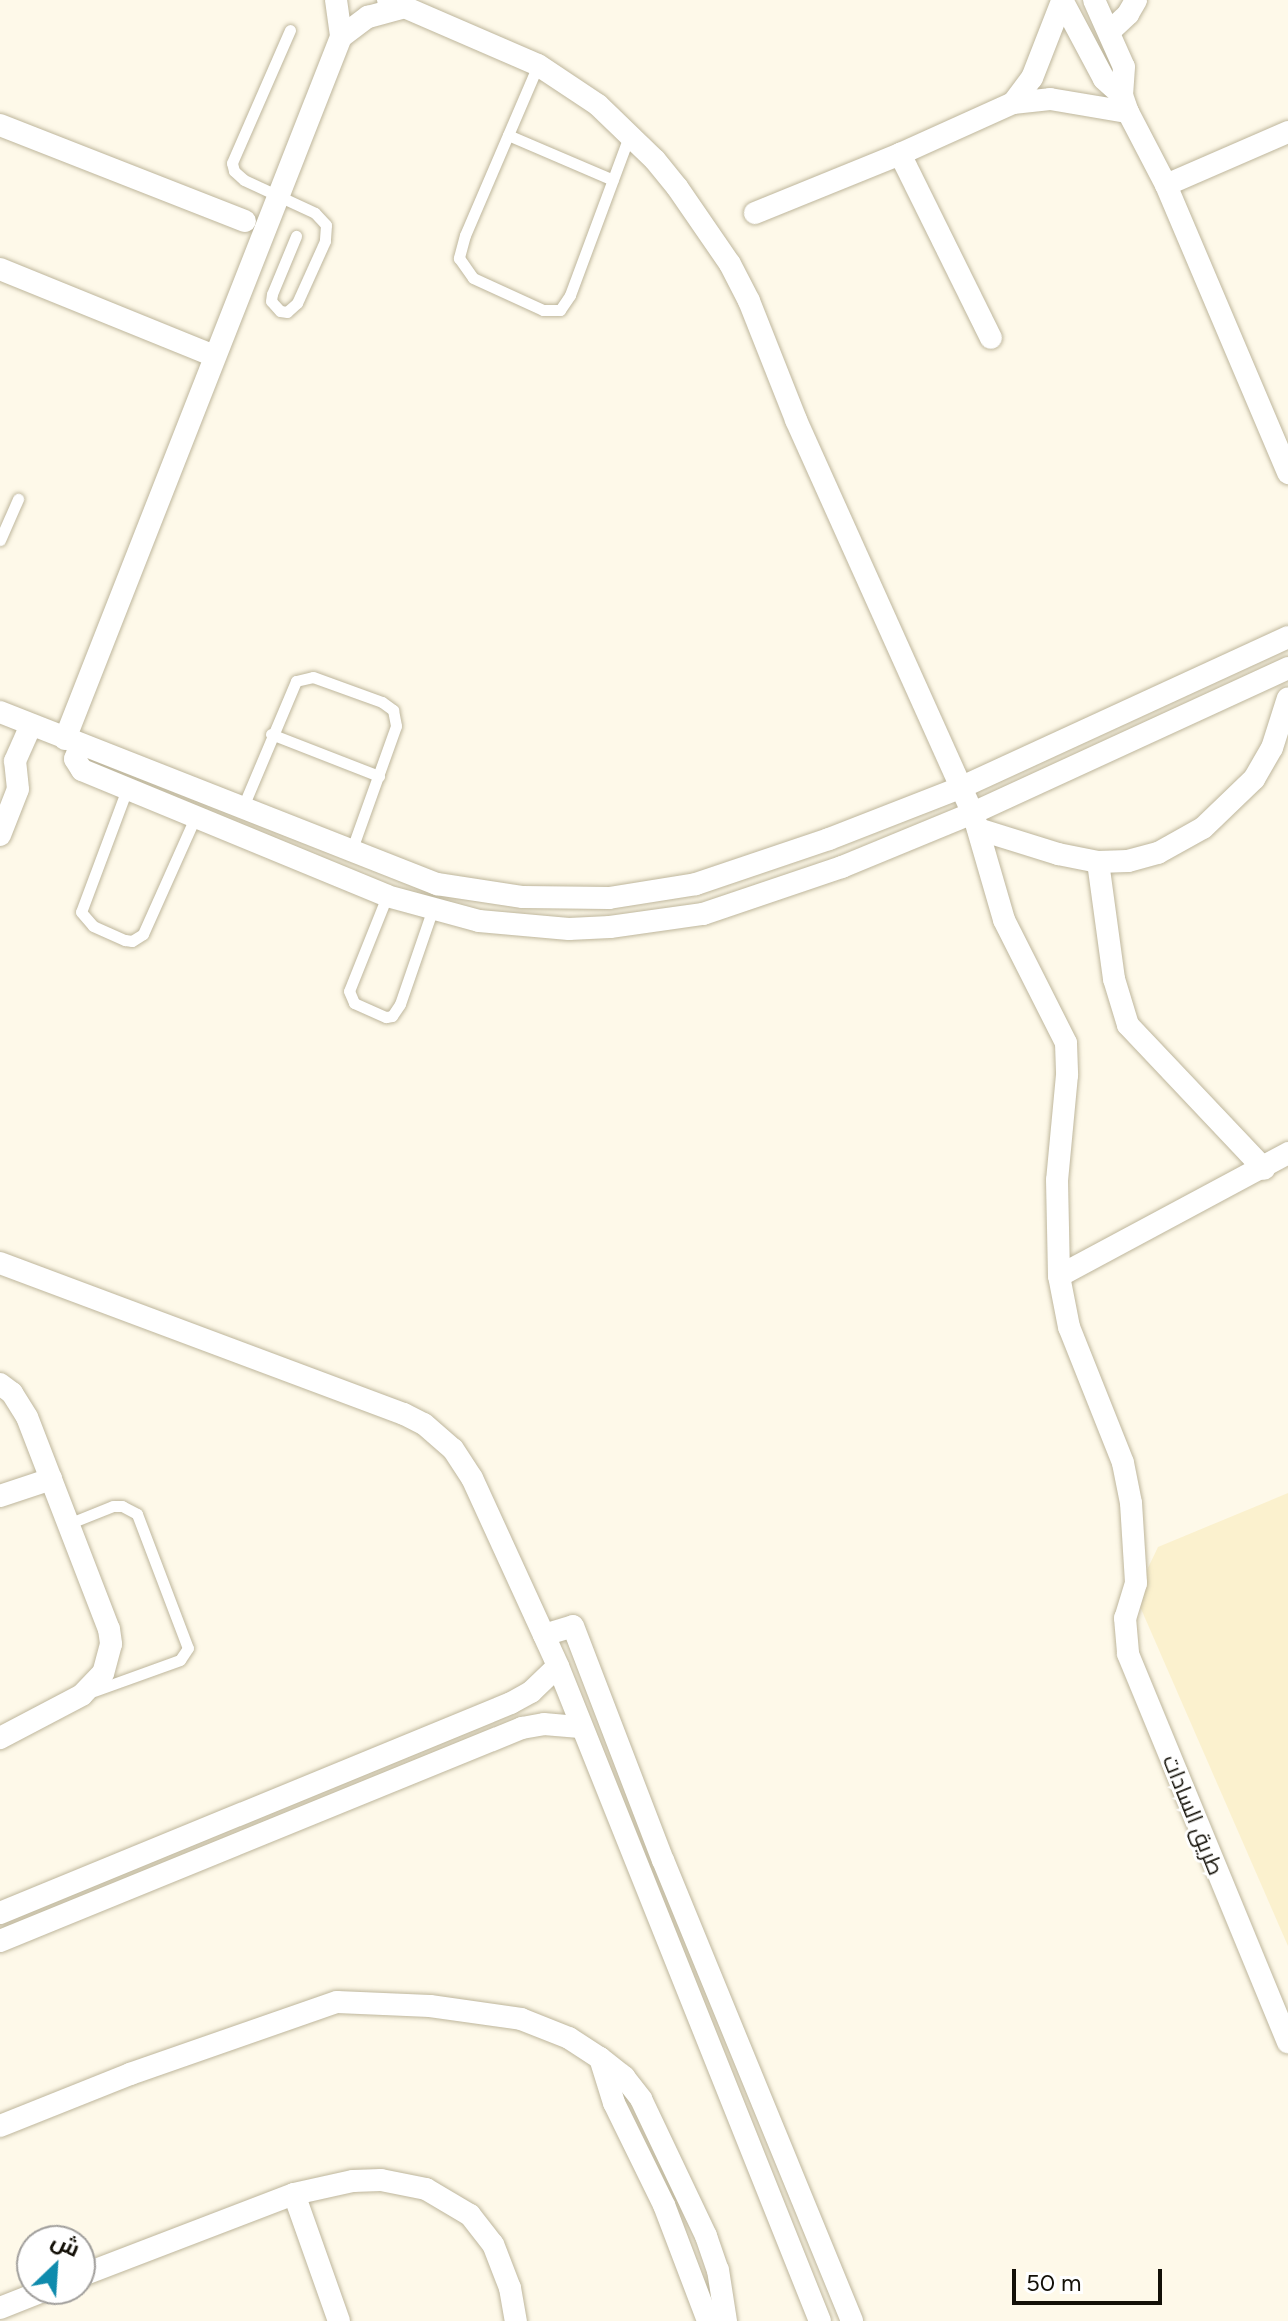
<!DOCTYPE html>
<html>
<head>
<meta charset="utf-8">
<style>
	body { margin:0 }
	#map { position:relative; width:1288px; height:2321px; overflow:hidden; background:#fef9e9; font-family:Figtree,Cairo,sans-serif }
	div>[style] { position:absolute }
	.built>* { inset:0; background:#fbf1ce }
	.roads { filter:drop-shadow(0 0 2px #beb69c) drop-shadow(0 0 2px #beb69c) }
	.lane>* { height:11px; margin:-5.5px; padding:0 5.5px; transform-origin:5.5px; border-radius:5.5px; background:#fff }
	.street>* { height:22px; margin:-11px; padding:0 11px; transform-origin:11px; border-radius:11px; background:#fff }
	span { translate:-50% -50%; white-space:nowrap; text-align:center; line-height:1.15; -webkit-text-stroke:6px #fff; paint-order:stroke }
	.street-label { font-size:22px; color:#131007 }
	.north { position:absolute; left:16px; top:2225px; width:80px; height:80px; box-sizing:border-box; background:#fff; border:2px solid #a19f9c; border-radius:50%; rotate:25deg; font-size:22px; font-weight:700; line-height:32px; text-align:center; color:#131007 }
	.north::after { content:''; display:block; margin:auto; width:28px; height:36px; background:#0f8bad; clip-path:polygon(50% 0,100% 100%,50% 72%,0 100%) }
	.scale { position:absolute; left:1012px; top:2269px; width:150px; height:36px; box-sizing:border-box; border:4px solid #131007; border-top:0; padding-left:10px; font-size:24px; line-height:28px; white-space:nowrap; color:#131007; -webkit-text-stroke:6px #fff; paint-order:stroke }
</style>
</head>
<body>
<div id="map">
	<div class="built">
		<div style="clip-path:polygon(1288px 1493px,1288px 1946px,1135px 1595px,1158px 1547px)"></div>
	</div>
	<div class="roads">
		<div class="lane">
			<div style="left:290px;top:30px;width:145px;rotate:113.6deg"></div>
			<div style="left:232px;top:163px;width:8px;rotate:76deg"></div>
			<div style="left:234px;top:171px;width:13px;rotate:42deg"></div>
			<div style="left:244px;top:180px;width:78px;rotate:24.9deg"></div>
			<div style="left:315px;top:213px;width:16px;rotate:47deg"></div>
			<div style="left:326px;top:225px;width:16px;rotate:94deg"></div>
			<div style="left:325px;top:241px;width:68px;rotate:114.3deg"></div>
			<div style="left:297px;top:303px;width:13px;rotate:138deg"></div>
			<div style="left:287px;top:312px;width:7px;rotate:-172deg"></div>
			<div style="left:280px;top:311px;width:13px;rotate:-132deg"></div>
			<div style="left:271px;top:301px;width:7px;rotate:-82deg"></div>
			<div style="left:272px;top:294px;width:63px;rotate:-67.5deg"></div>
			<div style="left:538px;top:65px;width:185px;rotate:113.2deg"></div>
			<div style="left:465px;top:235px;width:24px;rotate:105deg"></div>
			<div style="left:459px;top:258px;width:24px;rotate:55deg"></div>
			<div style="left:473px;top:278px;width:77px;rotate:24.6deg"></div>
			<div style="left:543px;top:310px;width:17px"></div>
			<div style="left:560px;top:310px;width:18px;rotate:-56deg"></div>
			<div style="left:570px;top:295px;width:172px;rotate:-69.6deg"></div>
			<div style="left:508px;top:135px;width:114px;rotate:23.2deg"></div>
			<div style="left:0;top:540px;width:45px;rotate:-66.3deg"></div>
			<div style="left:271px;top:734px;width:116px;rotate:21.3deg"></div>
			<div style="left:127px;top:789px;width:131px;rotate:110.5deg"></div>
			<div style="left:81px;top:912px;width:18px;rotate:49deg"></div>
			<div style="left:93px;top:926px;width:35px;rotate:24deg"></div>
			<div style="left:125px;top:940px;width:7px;rotate:8deg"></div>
			<div style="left:132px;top:941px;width:13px;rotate:-32deg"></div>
			<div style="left:143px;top:934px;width:127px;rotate:-65.9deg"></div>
			<div style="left:242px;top:809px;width:139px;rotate:-67.1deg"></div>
			<div style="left:296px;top:681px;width:17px;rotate:-13deg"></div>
			<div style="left:313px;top:677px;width:73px;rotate:19.9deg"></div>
			<div style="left:382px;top:702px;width:14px;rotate:36deg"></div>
			<div style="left:393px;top:710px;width:16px;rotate:79deg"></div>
			<div style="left:396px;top:726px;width:134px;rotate:109.7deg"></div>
			<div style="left:387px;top:896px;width:102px;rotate:111.8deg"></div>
			<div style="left:349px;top:991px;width:13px;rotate:67deg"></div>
			<div style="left:354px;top:1003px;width:35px;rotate:24deg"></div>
			<div style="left:386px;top:1017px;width:6px;rotate:-9deg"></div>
			<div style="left:392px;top:1016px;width:14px;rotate:-56deg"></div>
			<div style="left:400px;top:1004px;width:98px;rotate:-71deg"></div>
			<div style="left:68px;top:1524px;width:48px;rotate:-21.8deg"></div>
			<div style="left:113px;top:1506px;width:9px"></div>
			<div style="left:122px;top:1506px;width:17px;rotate:28deg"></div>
			<div style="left:137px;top:1514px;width:143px;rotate:69.2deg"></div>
			<div style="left:188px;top:1648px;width:14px;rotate:124deg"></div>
			<div style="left:180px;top:1660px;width:91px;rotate:160.2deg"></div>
		</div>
		<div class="street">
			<div style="left:336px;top:0;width:37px;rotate:82deg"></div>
			<div style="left:388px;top:0;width:163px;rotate:23.4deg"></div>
			<div style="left:538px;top:65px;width:72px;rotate:33.7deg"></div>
			<div style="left:598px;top:105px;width:79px;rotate:44deg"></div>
			<div style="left:655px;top:160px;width:35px;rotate:51deg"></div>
			<div style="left:677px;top:187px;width:93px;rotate:55.5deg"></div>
			<div style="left:730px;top:264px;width:42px;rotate:62.8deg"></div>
			<div style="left:749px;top:301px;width:128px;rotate:68.4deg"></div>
			<div style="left:796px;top:420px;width:431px;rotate:65.8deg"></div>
			<div style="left:973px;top:813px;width:111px;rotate:73.8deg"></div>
			<div style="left:1004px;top:920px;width:138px;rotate:63.2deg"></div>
			<div style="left:1066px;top:1043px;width:32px;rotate:88deg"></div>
			<div style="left:1067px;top:1075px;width:105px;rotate:95.4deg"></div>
			<div style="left:1057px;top:1180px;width:96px;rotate:88.8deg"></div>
			<div style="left:1059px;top:1276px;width:52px;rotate:78.9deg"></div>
			<div style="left:1069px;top:1327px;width:146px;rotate:68.3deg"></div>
			<div style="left:1123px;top:1463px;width:41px;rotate:78.7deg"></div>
			<div style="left:1131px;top:1503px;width:80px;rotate:86.4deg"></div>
			<div style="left:1136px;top:1583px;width:37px;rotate:107deg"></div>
			<div style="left:1125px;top:1618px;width:36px;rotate:85deg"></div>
			<div style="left:1128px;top:1654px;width:420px;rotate:67.6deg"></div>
			<div style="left:1062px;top:0;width:89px;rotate:62deg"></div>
			<div style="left:1104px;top:79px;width:24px;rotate:42deg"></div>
			<div style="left:1094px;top:0;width:73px;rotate:65.9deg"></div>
			<div style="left:1124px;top:67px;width:28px;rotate:94deg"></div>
			<div style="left:1122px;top:95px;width:18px;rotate:71deg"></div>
			<div style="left:1128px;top:112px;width:82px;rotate:62.5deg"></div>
			<div style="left:1166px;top:185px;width:313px;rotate:67deg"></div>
			<div style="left:1109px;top:32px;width:26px;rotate:-43deg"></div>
			<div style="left:1128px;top:14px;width:16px;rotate:-60deg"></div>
			<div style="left:1013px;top:103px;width:31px;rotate:-53deg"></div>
			<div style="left:1032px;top:78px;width:83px;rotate:-68.7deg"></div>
			<div style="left:0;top:125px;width:263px;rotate:21.4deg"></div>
			<div style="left:900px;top:154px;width:205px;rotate:63.7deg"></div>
			<div style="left:1166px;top:185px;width:133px;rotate:-23.5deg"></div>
			<div style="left:755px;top:213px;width:157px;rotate:-22.1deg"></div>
			<div style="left:900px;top:154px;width:124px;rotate:-24.3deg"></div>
			<div style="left:1013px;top:103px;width:37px;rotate:-6deg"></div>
			<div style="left:1050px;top:99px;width:79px;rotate:9.5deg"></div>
			<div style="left:0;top:269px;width:231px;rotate:22.1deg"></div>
			<div style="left:0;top:712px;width:470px;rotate:21.5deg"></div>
			<div style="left:437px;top:884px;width:87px;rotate:8.6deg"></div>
			<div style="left:523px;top:897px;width:86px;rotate:0.7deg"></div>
			<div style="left:609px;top:898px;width:88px;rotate:-9.1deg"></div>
			<div style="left:696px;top:884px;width:140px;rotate:-18.7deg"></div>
			<div style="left:829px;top:839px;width:141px;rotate:-21.3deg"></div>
			<div style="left:960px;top:788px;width:361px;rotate:-24.7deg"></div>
			<div style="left:65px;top:739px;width:754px;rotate:-68.54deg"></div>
			<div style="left:341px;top:37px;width:34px;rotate:-37deg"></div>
			<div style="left:368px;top:17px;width:38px;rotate:-15deg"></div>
			<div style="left:80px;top:746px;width:14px;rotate:111deg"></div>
			<div style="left:75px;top:759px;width:13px;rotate:58deg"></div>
			<div style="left:82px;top:770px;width:330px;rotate:22.4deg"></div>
			<div style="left:387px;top:896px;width:95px;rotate:15.2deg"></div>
			<div style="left:479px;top:921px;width:90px;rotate:5.1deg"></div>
			<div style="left:569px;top:929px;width:41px;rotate:-2.8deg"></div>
			<div style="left:610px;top:927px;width:94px;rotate:-8deg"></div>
			<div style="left:703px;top:914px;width:147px;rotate:-18.7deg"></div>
			<div style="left:842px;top:867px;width:142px;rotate:-22.4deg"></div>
			<div style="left:973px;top:813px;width:347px;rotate:-24.7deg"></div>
			<div style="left:978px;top:829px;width:84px;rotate:17.4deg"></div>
			<div style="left:1058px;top:854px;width:41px;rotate:11.3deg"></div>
			<div style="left:1098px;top:862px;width:30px;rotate:-2deg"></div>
			<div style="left:1128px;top:861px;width:31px;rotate:-15deg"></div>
			<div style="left:1158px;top:853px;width:51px;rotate:-29.1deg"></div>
			<div style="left:1203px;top:828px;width:71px;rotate:-43.9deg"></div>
			<div style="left:1254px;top:779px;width:36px;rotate:-60deg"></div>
			<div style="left:1272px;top:748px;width:52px;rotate:-72.3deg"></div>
			<div style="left:0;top:835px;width:49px;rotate:-68.6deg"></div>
			<div style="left:18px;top:789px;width:28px;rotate:-96deg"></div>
			<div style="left:15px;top:761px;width:39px;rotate:-66deg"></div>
			<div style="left:1098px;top:862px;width:118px;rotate:82.2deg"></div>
			<div style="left:1114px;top:979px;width:48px;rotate:73.1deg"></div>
			<div style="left:1128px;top:1025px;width:198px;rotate:46.6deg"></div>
			<div style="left:0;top:1263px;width:431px;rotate:20.5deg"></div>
			<div style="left:404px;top:1414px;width:22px;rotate:27deg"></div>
			<div style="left:424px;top:1424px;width:38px;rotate:41deg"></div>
			<div style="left:453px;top:1449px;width:35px;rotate:57deg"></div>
			<div style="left:472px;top:1478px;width:207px;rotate:65.4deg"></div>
			<div style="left:558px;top:1666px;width:705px;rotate:68.2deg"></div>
			<div style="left:1059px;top:1276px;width:260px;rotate:-28.2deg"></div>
			<div style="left:0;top:1384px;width:15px;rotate:37deg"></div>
			<div style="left:12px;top:1393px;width:28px;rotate:58deg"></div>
			<div style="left:27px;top:1417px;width:227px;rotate:68.9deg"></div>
			<div style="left:109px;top:1629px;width:15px;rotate:82deg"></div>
			<div style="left:111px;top:1644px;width:30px;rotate:105deg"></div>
			<div style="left:103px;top:1673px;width:30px;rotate:134deg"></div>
			<div style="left:82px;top:1695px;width:93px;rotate:152.3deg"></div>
			<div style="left:0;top:1496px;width:54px;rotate:-18.4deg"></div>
			<div style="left:544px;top:1635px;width:30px;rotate:-17deg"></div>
			<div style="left:573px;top:1626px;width:251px;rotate:69deg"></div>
			<div style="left:663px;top:1860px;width:498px;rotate:67.7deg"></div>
			<div style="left:0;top:1913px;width:552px;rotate:-22.34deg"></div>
			<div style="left:511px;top:1703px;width:23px;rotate:-29deg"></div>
			<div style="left:531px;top:1692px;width:37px;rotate:-44deg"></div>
			<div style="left:0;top:1941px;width:564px;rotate:-22.2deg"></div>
			<div style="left:522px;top:1728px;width:22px;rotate:-10deg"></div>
			<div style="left:544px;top:1724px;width:36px;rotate:5deg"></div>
			<div style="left:600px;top:2058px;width:47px;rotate:72.7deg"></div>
			<div style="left:614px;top:2103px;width:114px;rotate:63.9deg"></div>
			<div style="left:664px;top:2205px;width:124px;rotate:69.2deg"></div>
			<div style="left:0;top:2126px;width:140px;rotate:-21.8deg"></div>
			<div style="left:130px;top:2074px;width:219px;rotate:-19.2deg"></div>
			<div style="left:337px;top:2002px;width:93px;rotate:2.5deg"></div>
			<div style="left:430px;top:2006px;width:92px;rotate:8.1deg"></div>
			<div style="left:521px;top:2019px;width:52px;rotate:21.6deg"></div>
			<div style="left:569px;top:2038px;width:37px;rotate:33deg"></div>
			<div style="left:600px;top:2058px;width:31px;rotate:38deg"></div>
			<div style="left:624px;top:2077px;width:28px;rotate:52deg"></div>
			<div style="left:641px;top:2099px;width:152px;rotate:64.6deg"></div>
			<div style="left:706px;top:2236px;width:36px;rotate:71deg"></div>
			<div style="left:718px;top:2270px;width:52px;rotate:81.1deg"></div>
			<div style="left:294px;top:2194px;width:135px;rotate:70.5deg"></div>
			<div style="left:80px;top:2276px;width:229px;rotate:-21deg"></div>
			<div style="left:294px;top:2194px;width:60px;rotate:-12.4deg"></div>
			<div style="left:353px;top:2181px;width:28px;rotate:-2deg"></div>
			<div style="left:381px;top:2180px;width:46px;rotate:11.3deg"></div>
			<div style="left:426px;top:2189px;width:51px;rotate:30.6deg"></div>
			<div style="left:470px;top:2215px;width:37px;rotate:52deg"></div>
			<div style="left:493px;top:2244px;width:47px;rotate:68.9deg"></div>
			<div style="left:510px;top:2288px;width:34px;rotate:80deg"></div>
			<div style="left:0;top:2308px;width:52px;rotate:-21.6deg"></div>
		</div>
	</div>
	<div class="street-label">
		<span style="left:1193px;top:1815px;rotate:68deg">طريق السادات</span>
	</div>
	<div class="north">ش</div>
	<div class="scale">50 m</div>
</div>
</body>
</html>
